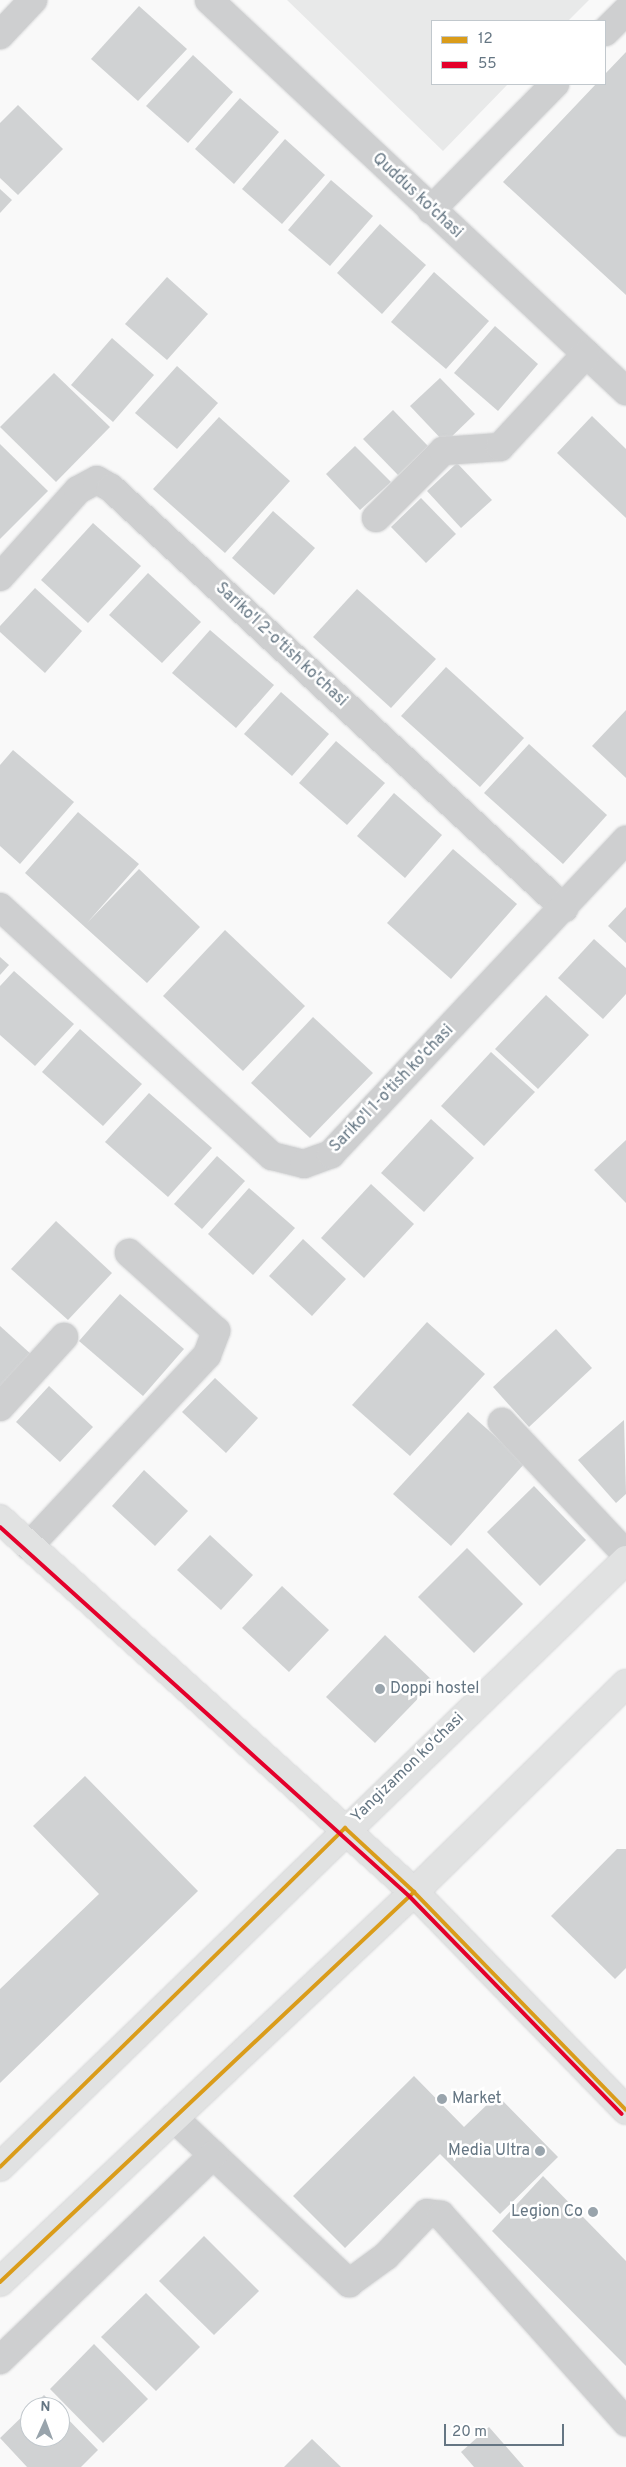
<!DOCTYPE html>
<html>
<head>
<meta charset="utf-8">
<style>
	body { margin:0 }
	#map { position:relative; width:626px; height:2467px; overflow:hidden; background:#f9f9f9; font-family:Overpass,sans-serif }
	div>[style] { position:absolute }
	.built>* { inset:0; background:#e8e9e9 }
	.building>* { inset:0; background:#d0d2d3 }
	.roads { filter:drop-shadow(0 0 1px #d5d6d7) drop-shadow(0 0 1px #d5d6d7) }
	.minor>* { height:28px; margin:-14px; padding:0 14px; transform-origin:14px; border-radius:14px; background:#cecfd0 }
	.major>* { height:28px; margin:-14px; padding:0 14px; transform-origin:14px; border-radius:14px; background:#e1e2e2 }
	.bus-1>* { height:4px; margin:-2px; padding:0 2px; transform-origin:2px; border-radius:2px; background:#da9c1a }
	.bus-2>* { height:4px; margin:-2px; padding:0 2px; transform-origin:2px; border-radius:2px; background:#e4002b }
	.dots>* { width:14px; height:14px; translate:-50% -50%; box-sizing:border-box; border:2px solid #fff; border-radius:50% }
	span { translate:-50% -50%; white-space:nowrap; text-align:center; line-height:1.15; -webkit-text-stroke:5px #fff; paint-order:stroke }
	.street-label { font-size:16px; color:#657683 }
	.poi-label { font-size:16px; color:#657683 }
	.left { translate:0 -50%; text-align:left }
	.right { translate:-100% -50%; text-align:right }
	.legend { position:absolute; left:431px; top:20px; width:175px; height:65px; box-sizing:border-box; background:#fff; border:1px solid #c1c8cd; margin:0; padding:6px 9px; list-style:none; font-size:15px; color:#657683 }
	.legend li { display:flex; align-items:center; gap:10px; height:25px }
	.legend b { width:25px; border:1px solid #c1c8cd }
	.north { position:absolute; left:20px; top:2397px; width:50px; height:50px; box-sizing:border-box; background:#fff; border:1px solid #c1c8cd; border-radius:50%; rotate:2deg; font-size:14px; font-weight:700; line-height:20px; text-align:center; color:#657683 }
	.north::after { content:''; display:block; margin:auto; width:18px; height:22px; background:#99a4ac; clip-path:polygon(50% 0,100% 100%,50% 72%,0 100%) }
	.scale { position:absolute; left:444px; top:2424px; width:120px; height:22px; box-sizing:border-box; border:2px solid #657683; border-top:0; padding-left:6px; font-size:15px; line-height:18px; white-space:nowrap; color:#657683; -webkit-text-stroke:4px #fff; paint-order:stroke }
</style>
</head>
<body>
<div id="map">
	<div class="built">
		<div style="clip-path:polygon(287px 0,589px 0,568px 21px,432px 21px,432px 84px,508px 84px,443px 151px)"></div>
	</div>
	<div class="building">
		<div style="clip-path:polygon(139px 6px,187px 49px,138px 101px,91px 59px)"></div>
		<div style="clip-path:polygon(626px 52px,626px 295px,503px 182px,596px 84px,605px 84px,605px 74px)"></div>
		<div style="clip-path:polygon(193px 55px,233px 92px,188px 143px,146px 106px)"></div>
		<div style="clip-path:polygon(240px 98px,279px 132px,234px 184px,195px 149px)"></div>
		<div style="clip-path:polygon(18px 105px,63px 149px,18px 195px,0 178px,0 123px)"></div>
		<div style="clip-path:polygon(285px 139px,325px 175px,282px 224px,242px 189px)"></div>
		<div style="clip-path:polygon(331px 180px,373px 216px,330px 266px,288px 230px)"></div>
		<div style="clip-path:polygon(0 189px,12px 200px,0 213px)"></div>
		<div style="clip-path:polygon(380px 224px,426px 265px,382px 314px,337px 273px)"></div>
		<div style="clip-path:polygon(434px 272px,489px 321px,446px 369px,391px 322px)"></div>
		<div style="clip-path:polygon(167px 277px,208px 314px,167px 360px,125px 324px)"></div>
		<div style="clip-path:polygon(495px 326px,538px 364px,498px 411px,454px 373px)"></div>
		<div style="clip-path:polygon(112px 338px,154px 375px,113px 422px,71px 385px)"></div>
		<div style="clip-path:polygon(177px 366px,218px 403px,177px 449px,135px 413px)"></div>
		<div style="clip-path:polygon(54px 373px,110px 427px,56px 482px,0 427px)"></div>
		<div style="clip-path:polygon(440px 378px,475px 414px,445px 443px,410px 406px)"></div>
		<div style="clip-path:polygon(393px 410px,428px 446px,398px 475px,363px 439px)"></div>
		<div style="clip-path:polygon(592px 416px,626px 449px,626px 518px,557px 453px)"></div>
		<div style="clip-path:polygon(219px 417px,290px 481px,225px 553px,153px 489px)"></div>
		<div style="clip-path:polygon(0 444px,48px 491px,0 539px)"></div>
		<div style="clip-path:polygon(355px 446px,391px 482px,360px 510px,326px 474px)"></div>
		<div style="clip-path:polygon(457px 463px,492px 500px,461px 528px,427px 491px)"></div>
		<div style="clip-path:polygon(421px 498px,456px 534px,426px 563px,391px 527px)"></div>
		<div style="clip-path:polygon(273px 511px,315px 548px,274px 595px,232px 558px)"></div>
		<div style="clip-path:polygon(93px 523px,141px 566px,88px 623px,41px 580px)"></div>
		<div style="clip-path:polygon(148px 573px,201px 622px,162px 663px,109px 615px)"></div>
		<div style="clip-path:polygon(35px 588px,82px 631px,45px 673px,0 632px,0 626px)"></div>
		<div style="clip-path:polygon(357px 589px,436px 659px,391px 708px,313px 637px)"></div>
		<div style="clip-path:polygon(210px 630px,274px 685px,236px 728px,172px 673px)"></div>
		<div style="clip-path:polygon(446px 667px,524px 738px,480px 787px,401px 716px)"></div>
		<div style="clip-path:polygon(281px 692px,329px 734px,292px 776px,244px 734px)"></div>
		<div style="clip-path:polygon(626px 710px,626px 778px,592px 746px)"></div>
		<div style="clip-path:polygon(336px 741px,385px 783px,347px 825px,299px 783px)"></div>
		<div style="clip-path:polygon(529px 744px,607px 815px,563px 864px,484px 793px)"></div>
		<div style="clip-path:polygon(13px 750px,74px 802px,20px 864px,0 846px,0 765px)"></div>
		<div style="clip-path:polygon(394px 793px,442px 835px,405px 878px,357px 836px)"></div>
		<div style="clip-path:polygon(78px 812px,139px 864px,87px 923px,139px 869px,200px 927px,147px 983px,25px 873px)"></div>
		<div style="clip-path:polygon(453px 849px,517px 904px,451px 979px,387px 923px)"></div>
		<div style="clip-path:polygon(626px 907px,626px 943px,608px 926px)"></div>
		<div style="clip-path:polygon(225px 930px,305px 1006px,243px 1071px,163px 996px)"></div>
		<div style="clip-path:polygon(594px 939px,626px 968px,626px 994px,603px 1019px,558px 978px)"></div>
		<div style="clip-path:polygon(0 957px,9px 965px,0 975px)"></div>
		<div style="clip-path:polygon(14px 971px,74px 1024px,35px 1066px,0 1035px,0 986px)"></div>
		<div style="clip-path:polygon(546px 995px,589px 1035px,538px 1089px,495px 1049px)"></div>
		<div style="clip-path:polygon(313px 1017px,373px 1073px,310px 1138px,251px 1083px)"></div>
		<div style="clip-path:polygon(80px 1029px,142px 1084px,103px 1126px,42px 1072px)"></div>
		<div style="clip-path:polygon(491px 1052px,535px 1092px,484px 1146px,441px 1106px)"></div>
		<div style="clip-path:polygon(149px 1093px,212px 1148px,168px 1197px,105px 1142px)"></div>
		<div style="clip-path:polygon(431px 1119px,474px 1158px,424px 1212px,381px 1173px)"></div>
		<div style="clip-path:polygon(626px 1140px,626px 1203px,594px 1170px)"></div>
		<div style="clip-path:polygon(217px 1156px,245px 1181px,202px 1229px,174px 1204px)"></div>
		<div style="clip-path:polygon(371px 1184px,414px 1224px,364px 1278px,321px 1238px)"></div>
		<div style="clip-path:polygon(249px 1188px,295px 1228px,253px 1275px,208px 1234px)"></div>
		<div style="clip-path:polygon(56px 1221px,112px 1273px,68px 1320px,11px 1269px)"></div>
		<div style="clip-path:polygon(303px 1239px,346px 1279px,312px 1316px,269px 1276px)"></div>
		<div style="clip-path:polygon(120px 1294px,184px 1349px,143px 1396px,79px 1341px)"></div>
		<div style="clip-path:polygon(427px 1322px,485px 1374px,410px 1456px,352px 1405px)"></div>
		<div style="clip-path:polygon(0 1326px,32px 1355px,0 1391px)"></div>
		<div style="clip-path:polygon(556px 1329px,592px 1368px,529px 1427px,493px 1387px)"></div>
		<div style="clip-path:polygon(215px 1378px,258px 1418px,226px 1453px,182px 1412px)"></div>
		<div style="clip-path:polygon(49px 1386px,93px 1427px,60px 1462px,16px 1422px)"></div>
		<div style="clip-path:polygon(468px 1412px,525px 1463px,451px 1546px,393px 1494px)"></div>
		<div style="clip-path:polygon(624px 1420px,626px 1494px,616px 1503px,578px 1460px)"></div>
		<div style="clip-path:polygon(144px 1470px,188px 1511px,155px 1546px,112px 1506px)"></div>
		<div style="clip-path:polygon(534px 1486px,586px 1540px,540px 1586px,487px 1532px)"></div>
		<div style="clip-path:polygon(210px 1535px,253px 1575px,221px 1610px,177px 1570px)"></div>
		<div style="clip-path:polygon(467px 1548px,523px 1604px,474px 1653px,418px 1597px)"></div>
		<div style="clip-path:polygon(282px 1586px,329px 1630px,289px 1672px,242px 1628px)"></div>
		<div style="clip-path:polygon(385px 1635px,434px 1682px,375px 1743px,326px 1697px)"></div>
		<div style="clip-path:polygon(85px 1776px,198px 1891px,0 2083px,0 1989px,99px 1894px,33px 1826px)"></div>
		<div style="clip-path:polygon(617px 1849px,626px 1849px,626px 1968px,615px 1979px,551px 1916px)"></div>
		<div style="clip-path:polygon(414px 2076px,464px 2127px,497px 2095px,558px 2157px,500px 2214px,440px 2154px,345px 2248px,293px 2196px)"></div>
		<div style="clip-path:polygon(543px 2176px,626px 2261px,626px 2366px,492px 2231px)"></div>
		<div style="clip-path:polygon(204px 2236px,259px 2291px,214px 2335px,159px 2281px)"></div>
		<div style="clip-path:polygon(146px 2293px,200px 2347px,156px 2391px,101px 2337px)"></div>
		<div style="clip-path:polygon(94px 2344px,148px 2399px,103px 2443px,50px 2389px)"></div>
		<div style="clip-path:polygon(44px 2395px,56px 2407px,32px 2407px)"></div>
		<div style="clip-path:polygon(30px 2409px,30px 2437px,60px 2437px,60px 2411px,98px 2450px,81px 2467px,27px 2467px,0 2438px)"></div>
		<div style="clip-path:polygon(489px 2427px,524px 2467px,474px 2467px,461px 2452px)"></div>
		<div style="clip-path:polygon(312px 2439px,341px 2467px,284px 2467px)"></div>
	</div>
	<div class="roads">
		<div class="minor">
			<div style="left:209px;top:0;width:572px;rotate:43.16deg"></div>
			<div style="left:605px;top:32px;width:30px;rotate:-45deg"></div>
			<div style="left:0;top:35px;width:48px;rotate:-46.7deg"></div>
			<div style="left:431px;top:210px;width:177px;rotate:-45.5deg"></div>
			<div style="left:376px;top:518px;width:95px;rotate:-45deg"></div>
			<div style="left:443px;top:451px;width:57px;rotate:-4deg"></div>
			<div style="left:500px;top:447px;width:127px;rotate:-47.2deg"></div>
			<div style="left:0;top:577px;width:117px;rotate:-48.1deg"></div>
			<div style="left:78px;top:490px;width:21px;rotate:-28deg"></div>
			<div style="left:97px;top:480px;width:16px;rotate:30deg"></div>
			<div style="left:111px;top:488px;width:618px;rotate:42.84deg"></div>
			<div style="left:0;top:907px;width:369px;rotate:42.5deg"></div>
			<div style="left:272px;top:1156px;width:33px;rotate:14deg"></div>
			<div style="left:304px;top:1164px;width:29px;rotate:-20deg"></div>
			<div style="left:331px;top:1154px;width:431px;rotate:-46.8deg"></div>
			<div style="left:0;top:1407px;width:95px;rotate:-47.6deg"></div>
			<div style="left:502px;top:1422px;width:181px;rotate:46.8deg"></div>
			<div style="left:29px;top:1546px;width:261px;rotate:-47deg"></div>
			<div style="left:207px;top:1355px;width:26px;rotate:-69deg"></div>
			<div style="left:216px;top:1331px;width:117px;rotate:-138.1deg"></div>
			<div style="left:174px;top:2118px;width:241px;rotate:43.3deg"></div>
			<div style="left:349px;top:2283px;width:46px;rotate:-36.1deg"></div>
			<div style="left:386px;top:2256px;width:59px;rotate:-46.4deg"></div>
			<div style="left:427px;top:2213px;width:14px;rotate:8deg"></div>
			<div style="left:441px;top:2215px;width:278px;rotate:48.2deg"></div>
			<div style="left:0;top:2360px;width:296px;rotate:-43.9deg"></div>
		</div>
		<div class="major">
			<div style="left:0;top:1519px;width:557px;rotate:42.02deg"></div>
			<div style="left:414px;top:1892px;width:304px;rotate:45.8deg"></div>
			<div style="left:0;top:2167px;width:872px;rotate:-44.12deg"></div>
			<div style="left:0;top:2282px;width:569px;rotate:-43.29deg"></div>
			<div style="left:414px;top:1892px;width:297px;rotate:-44.5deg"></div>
		</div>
	</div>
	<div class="bus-1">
		<div style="left:0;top:2167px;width:484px;rotate:-44.5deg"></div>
		<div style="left:345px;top:1828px;width:94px;rotate:42.8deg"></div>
		<div style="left:414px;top:1892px;width:304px;rotate:45.8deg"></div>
		<div style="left:0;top:2282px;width:569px;rotate:-43.29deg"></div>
	</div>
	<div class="bus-2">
		<div style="left:0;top:1527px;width:552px;rotate:42.06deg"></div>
		<div style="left:410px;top:1897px;width:303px;rotate:45.7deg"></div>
	</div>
	<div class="dots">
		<div style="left:380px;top:1689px;background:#99a4ac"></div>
		<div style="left:442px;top:2099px;background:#99a4ac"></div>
		<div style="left:540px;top:2151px;background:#99a4ac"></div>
		<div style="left:593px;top:2212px;background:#99a4ac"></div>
	</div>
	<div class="street-label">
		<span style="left:417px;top:196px;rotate:43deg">Quddus ko'chasi</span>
		<span style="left:281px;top:645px;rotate:43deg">Sariko'l 2-o'tish ko'chasi</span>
		<span style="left:392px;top:1089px;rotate:-46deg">Sariko'l 1-o'tish ko'chasi</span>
		<span style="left:408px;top:1768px;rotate:-44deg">Yangizamon ko'chasi</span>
	</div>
	<div class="poi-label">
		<span class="left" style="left:390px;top:1689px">Doppi hostel</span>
		<span class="left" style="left:452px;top:2099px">Market</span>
		<span class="right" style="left:530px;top:2151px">Media Ultra</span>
		<span class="right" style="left:583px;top:2212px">Legion Co</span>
	</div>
	<ul class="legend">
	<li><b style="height:6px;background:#da9c1a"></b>12</li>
	<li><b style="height:6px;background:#e4002b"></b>55</li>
	</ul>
	<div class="north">N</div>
	<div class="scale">20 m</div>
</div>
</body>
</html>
